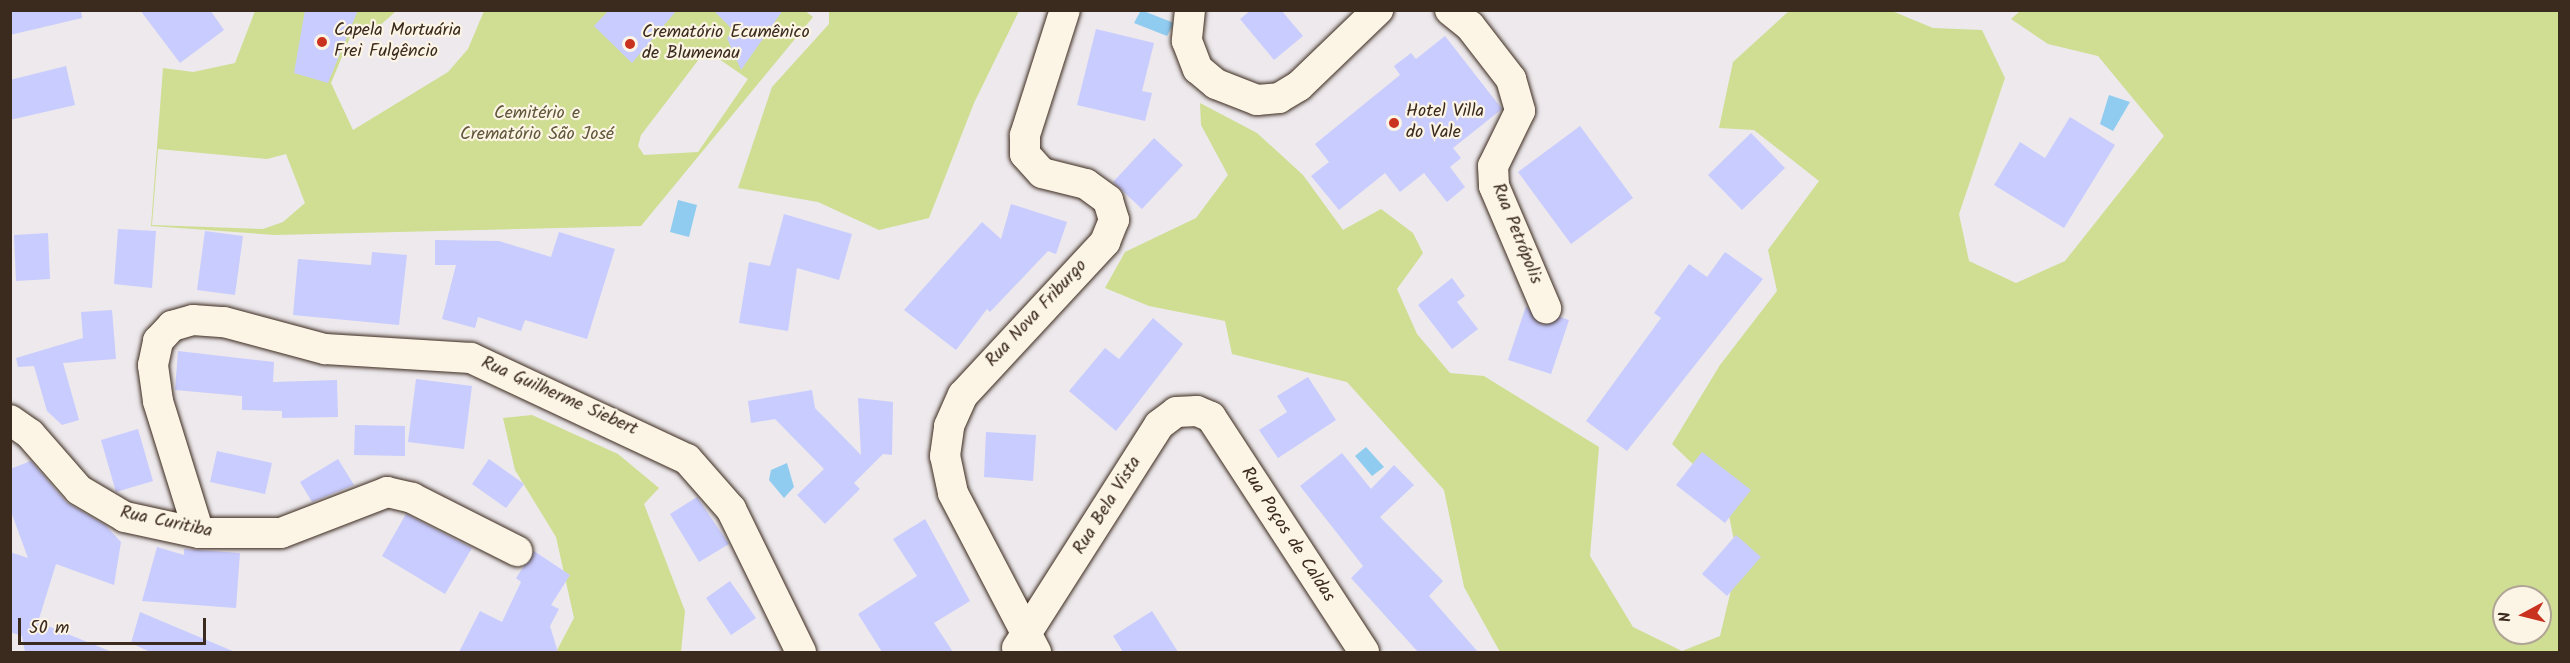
<!DOCTYPE html>
<html>
<head>
<meta charset="utf-8">
<style>
	body { margin:0 }
	#map { position:relative; width:2570px; height:663px; overflow:hidden; background:#ede9ec; font-family:Kalam,sans-serif }
	div>[style] { position:absolute }
	.green>* { inset:0; background:#cfde92 }
	.water>* { inset:0; background:#90ccf0 }
	.building>* { inset:0; background:#c9ccfe }
	.roads { filter:drop-shadow(0 0 2px #3b2a1e) drop-shadow(0 0 2px #3b2a1e) }
	.street>* { height:30px; margin:-15px; padding:0 15px; transform-origin:15px; border-radius:15px; background:#fcf5e5 }
	.dots>* { width:16px; height:16px; translate:-50% -50%; box-sizing:border-box; border:3px solid #fcf5e5; border-radius:50% }
	span { translate:-50% -50%; white-space:nowrap; text-align:center; line-height:1.15; -webkit-text-stroke:4.5px #fcf5e5; paint-order:stroke }
	.poi-label { font-size:18px; color:#3b2a1e }
	.left { translate:0 -50%; text-align:left }
	.park-label { font-size:18px; color:#60573b }
	.street-label { font-size:18px; color:#3b2a1e }
	.frame { position:absolute; inset:0; border:12px solid #3b2a1e; pointer-events:none }
	.north { position:absolute; left:2492px; top:585px; width:60px; height:60px; box-sizing:border-box; background:#fcf5e5; border:2px solid #afa495; border-radius:50%; rotate:263deg; font-size:16px; font-weight:700; line-height:24px; text-align:center; color:#3b2a1e }
	.north::after { content:''; display:block; margin:auto; width:21px; height:27px; background:#c8321e; clip-path:polygon(50% 0,100% 100%,50% 72%,0 100%) }
	.scale { position:absolute; left:18px; top:618px; width:188px; height:27px; box-sizing:border-box; border:3px solid #3b2a1e; border-top:0; padding-left:8px; font-size:18px; line-height:21px; white-space:nowrap; color:#3b2a1e; -webkit-text-stroke:4px #fcf5e5; paint-order:stroke }
</style>
</head>
<body>
<div id="map">
	<div class="green">
		<div style="clip-path:polygon(evenodd,804px 10px,813px 17px,641px 226px,275px 235px,151px 226px,163px 68px,193px 72px,235px 63px,255px 11px,396px 11px,375px 30px,356px 23px,331px 83px,353px 130px,448px 72px,468px 49px,484px 11px,804px 10px,706px 50px,748px 79px,698px 152px,644px 155px,638px 146px,641px 135px,706px 50px,804px 10px,158px 149px,267px 159px,286px 154px,305px 203px,283px 222px,263px 229px,152px 225px,158px 149px)"></div>
		<div style="clip-path:polygon(829px 11px,1019px 11px,974px 103px,929px 218px,879px 230px,818px 202px,738px 188px,772px 87px,829px 24px)"></div>
		<div style="clip-path:polygon(evenodd,1789px 11px,1892px 11px,1933px 28px,1982px 30px,2005px 78px,1959px 214px,1969px 261px,2016px 283px,2065px 261px,2164px 136px,2098px 56px,2048px 44px,2011px 19px,2020px 11px,2559px 11px,2559px 652px,1500px 652px,1464px 587px,1444px 490px,1347px 382px,1232px 354px,1225px 321px,1149px 306px,1105px 288px,1125px 252px,1196px 218px,1228px 175px,1201px 125px,1200px 103px,1257px 133px,1303px 175px,1343px 230px,1381px 209px,1413px 233px,1423px 253px,1397px 289px,1417px 334px,1450px 373px,1484px 376px,1599px 447px,1590px 556px,1633px 627px,1682px 651px,1720px 636px,1738px 561px,1725px 495px,1672px 444px,1720px 365px,1777px 291px,1768px 250px,1819px 181px,1754px 130px,1719px 128px,1733px 62px,1789px 11px,2504px 597px,2540px 597px,2540px 633px,2504px 633px,2504px 597px)"></div>
		<div style="clip-path:polygon(532px 415px,618px 454px,659px 488px,644px 504px,685px 611px,681px 652px,556px 652px,574px 618px,556px 537px,515px 470px,503px 418px)"></div>
	</div>
	<div class="water">
		<div style="clip-path:polygon(1141px 10px,1174px 23px,1167px 36px,1134px 23px)"></div>
		<div style="clip-path:polygon(2109px 95px,2130px 102px,2113px 131px,2100px 124px)"></div>
		<div style="clip-path:polygon(678px 200px,697px 205px,689px 237px,670px 232px)"></div>
		<div style="clip-path:polygon(1366px 447px,1384px 467px,1372px 476px,1355px 456px)"></div>
		<div style="clip-path:polygon(787px 463px,794px 487px,784px 498px,769px 480px,771px 470px)"></div>
	</div>
	<div class="building">
		<div style="clip-path:polygon(10px 10px,81px 10px,82px 18px,10px 35px)"></div>
		<div style="clip-path:polygon(140px 10px,210px 10px,224px 30px,180px 63px)"></div>
		<div style="clip-path:polygon(305px 10px,358px 10px,328px 83px,294px 73px)"></div>
		<div style="clip-path:polygon(609px 10px,677px 10px,632px 63px,594px 26px)"></div>
		<div style="clip-path:polygon(713px 10px,783px 10px,741px 70px,727px 38px,733px 30px)"></div>
		<div style="clip-path:polygon(1251px 10px,1281px 10px,1303px 36px,1274px 60px,1240px 19px)"></div>
		<div style="clip-path:polygon(1096px 29px,1154px 43px,1142px 91px,1152px 93px,1145px 121px,1077px 105px)"></div>
		<div style="clip-path:polygon(1445px 36px,1502px 109px,1453px 148px,1461px 158px,1450px 167px,1465px 187px,1447px 202px,1424px 173px,1400px 192px,1385px 173px,1339px 210px,1311px 176px,1329px 162px,1315px 144px,1400px 75px,1394px 66px,1411px 53px,1416px 59px)"></div>
		<div style="clip-path:polygon(66px 66px,75px 105px,10px 120px,10px 80px)"></div>
		<div style="clip-path:polygon(2070px 117px,2115px 145px,2064px 228px,1994px 185px,2020px 142px,2045px 158px)"></div>
		<div style="clip-path:polygon(1580px 126px,1633px 198px,1571px 244px,1518px 172px)"></div>
		<div style="clip-path:polygon(1751px 133px,1785px 168px,1742px 210px,1708px 175px)"></div>
		<div style="clip-path:polygon(1154px 138px,1183px 165px,1142px 209px,1113px 182px)"></div>
		<div style="clip-path:polygon(1011px 204px,1067px 222px,1056px 254px,1048px 251px,990px 312px,987px 309px,956px 350px,904px 310px,982px 222px,1001px 239px)"></div>
		<div style="clip-path:polygon(784px 214px,852px 234px,839px 280px,797px 268px,788px 331px,739px 323px,749px 262px,770px 266px)"></div>
		<div style="clip-path:polygon(118px 229px,156px 231px,152px 288px,114px 284px)"></div>
		<div style="clip-path:polygon(205px 231px,243px 236px,235px 295px,197px 290px)"></div>
		<div style="clip-path:polygon(559px 232px,615px 249px,587px 339px,525px 320px,521px 331px,478px 317px,475px 328px,442px 319px,456px 265px,435px 265px,435px 240px,499px 241px,551px 257px)"></div>
		<div style="clip-path:polygon(48px 233px,50px 279px,16px 281px,14px 235px)"></div>
		<div style="clip-path:polygon(372px 252px,407px 255px,399px 325px,293px 315px,298px 259px,371px 265px)"></div>
		<div style="clip-path:polygon(1725px 252px,1763px 279px,1627px 451px,1586px 421px,1661px 318px,1654px 313px,1689px 264px,1707px 277px)"></div>
		<div style="clip-path:polygon(1452px 278px,1465px 296px,1457px 302px,1478px 329px,1452px 349px,1418px 305px)"></div>
		<div style="clip-path:polygon(1526px 306px,1543px 325px,1560px 317px,1569px 320px,1551px 374px,1508px 360px)"></div>
		<div style="clip-path:polygon(112px 310px,116px 359px,63px 363px,79px 420px,62px 425px,47px 411px,34px 366px,18px 367px,16px 358px,83px 338px,81px 312px)"></div>
		<div style="clip-path:polygon(1153px 318px,1183px 344px,1116px 431px,1069px 391px,1105px 348px,1119px 359px)"></div>
		<div style="clip-path:polygon(178px 351px,274px 362px,273px 382px,337px 380px,338px 417px,282px 418px,282px 411px,242px 410px,242px 396px,175px 390px)"></div>
		<div style="clip-path:polygon(1308px 377px,1336px 420px,1278px 458px,1259px 430px,1287px 412px,1277px 396px)"></div>
		<div style="clip-path:polygon(416px 379px,472px 386px,464px 449px,408px 442px)"></div>
		<div style="clip-path:polygon(812px 390px,815px 408px,861px 455px,858px 398px,893px 402px,892px 455px,883px 454px,854px 483px,860px 489px,825px 524px,797px 495px,824px 469px,775px 419px,751px 423px,748px 401px)"></div>
		<div style="clip-path:polygon(355px 425px,405px 426px,405px 456px,354px 455px)"></div>
		<div style="clip-path:polygon(138px 429px,153px 481px,116px 492px,101px 440px)"></div>
		<div style="clip-path:polygon(986px 432px,1036px 435px,1033px 481px,984px 477px)"></div>
		<div style="clip-path:polygon(217px 451px,272px 463px,265px 494px,210px 482px)"></div>
		<div style="clip-path:polygon(1702px 452px,1751px 490px,1725px 523px,1676px 485px)"></div>
		<div style="clip-path:polygon(1342px 453px,1371px 489px,1394px 465px,1414px 485px,1380px 517px,1443px 581px,1429px 596px,1478px 652px,1418px 652px,1351px 578px,1363px 566px,1300px 486px)"></div>
		<div style="clip-path:polygon(338px 459px,354px 485px,312px 502px,300px 482px)"></div>
		<div style="clip-path:polygon(489px 459px,524px 484px,506px 508px,472px 484px)"></div>
		<div style="clip-path:polygon(31px 461px,66px 502px,105px 525px,121px 542px,114px 585px,56px 564px,38px 622px,112px 652px,25px 652px,22px 636px,10px 632px,10px 552px,28px 558px,10px 509px,10px 469px)"></div>
		<div style="clip-path:polygon(697px 497px,729px 544px,699px 562px,670px 514px)"></div>
		<div style="clip-path:polygon(406px 514px,472px 548px,445px 594px,382px 556px)"></div>
		<div style="clip-path:polygon(925px 519px,970px 601px,934px 623px,953px 652px,882px 652px,858px 614px,917px 576px,893px 539px)"></div>
		<div style="clip-path:polygon(1736px 535px,1761px 557px,1727px 596px,1702px 574px)"></div>
		<div style="clip-path:polygon(157px 547px,184px 555px,184px 549px,240px 553px,236px 608px,142px 601px)"></div>
		<div style="clip-path:polygon(534px 551px,570px 575px,551px 605px,559px 609px,550px 626px,558px 652px,459px 652px,480px 611px,502px 622px,521px 582px,516px 578px)"></div>
		<div style="clip-path:polygon(730px 581px,756px 618px,731px 635px,706px 598px)"></div>
		<div style="clip-path:polygon(1152px 611px,1178px 652px,1123px 652px,1113px 636px)"></div>
		<div style="clip-path:polygon(140px 612px,235px 652px,150px 652px,131px 643px)"></div>
	</div>
	<div class="roads">
		<div class="street">
			<div style="left:1190px;top:10px;width:31px;rotate:96deg"></div>
			<div style="left:1187px;top:41px;width:30px;rotate:69deg"></div>
			<div style="left:1198px;top:69px;width:23px;rotate:40deg"></div>
			<div style="left:1216px;top:84px;width:44px;rotate:21.3deg"></div>
			<div style="left:1257px;top:100px;width:22px;rotate:-5deg"></div>
			<div style="left:1279px;top:98px;width:23px;rotate:-31deg"></div>
			<div style="left:1299px;top:86px;width:110px;rotate:-43.9deg"></div>
			<div style="left:1450px;top:10px;width:26px;rotate:39deg"></div>
			<div style="left:1470px;top:26px;width:67px;rotate:52.3deg"></div>
			<div style="left:1511px;top:79px;width:33px;rotate:74deg"></div>
			<div style="left:1520px;top:111px;width:61px;rotate:116.1deg"></div>
			<div style="left:1493px;top:166px;width:20px;rotate:87deg"></div>
			<div style="left:1494px;top:186px;width:133px;rotate:66.9deg"></div>
			<div style="left:10px;top:420px;width:24px;rotate:35deg"></div>
			<div style="left:30px;top:434px;width:74px;rotate:48.8deg"></div>
			<div style="left:79px;top:490px;width:53px;rotate:30.4deg"></div>
			<div style="left:125px;top:517px;width:76px;rotate:12.2deg"></div>
			<div style="left:199px;top:533px;width:82px"></div>
			<div style="left:281px;top:533px;width:114px;rotate:-21.1deg"></div>
			<div style="left:387px;top:492px;width:26px;rotate:13deg"></div>
			<div style="left:412px;top:498px;width:118px;rotate:26.8deg"></div>
			<div style="left:199px;top:533px;width:138px;rotate:-107.3deg"></div>
			<div style="left:158px;top:401px;width:36px;rotate:-98deg"></div>
			<div style="left:153px;top:365px;width:25px;rotate:-78deg"></div>
			<div style="left:158px;top:341px;width:21px;rotate:-47deg"></div>
			<div style="left:172px;top:326px;width:22px;rotate:-16deg"></div>
			<div style="left:193px;top:320px;width:31px;rotate:4deg"></div>
			<div style="left:224px;top:322px;width:105px;rotate:15deg"></div>
			<div style="left:325px;top:349px;width:146px;rotate:3.5deg"></div>
			<div style="left:471px;top:358px;width:238px;rotate:25.1deg"></div>
			<div style="left:687px;top:459px;width:67px;rotate:48.7deg"></div>
			<div style="left:731px;top:509px;width:159px;rotate:63.9deg"></div>
			<div style="left:1017px;top:648px;width:264px;rotate:-57.5deg"></div>
			<div style="left:1159px;top:425px;width:21px;rotate:-37deg"></div>
			<div style="left:1176px;top:412px;width:21px;rotate:-3deg"></div>
			<div style="left:1197px;top:411px;width:15px;rotate:23deg"></div>
			<div style="left:1211px;top:417px;width:280px;rotate:56.9deg"></div>
			<div style="left:1036px;top:652px;width:179px;rotate:-117.6deg"></div>
			<div style="left:953px;top:493px;width:38px;rotate:-102deg"></div>
			<div style="left:945px;top:456px;width:30px;rotate:-82deg"></div>
			<div style="left:949px;top:426px;width:34px;rotate:-66deg"></div>
			<div style="left:963px;top:395px;width:209px;rotate:-47.1deg"></div>
			<div style="left:1105px;top:242px;width:24px;rotate:-68deg"></div>
			<div style="left:1114px;top:220px;width:21px;rotate:-107deg"></div>
			<div style="left:1108px;top:200px;width:27px;rotate:-144deg"></div>
			<div style="left:1086px;top:184px;width:45px;rotate:-166deg"></div>
			<div style="left:1042px;top:173px;width:25px;rotate:-132deg"></div>
			<div style="left:1025px;top:154px;width:19px;rotate:-90deg"></div>
			<div style="left:1025px;top:135px;width:131px;rotate:-72.3deg"></div>
		</div>
	</div>
	<div class="dots">
		<div style="left:322px;top:42px;background:#c8321e"></div>
		<div style="left:630px;top:44px;background:#c8321e"></div>
		<div style="left:1394px;top:123px;background:#c8321e"></div>
	</div>
	<div class="poi-label">
		<span class="left" style="left:334px;top:42px">Capela Mortuária<br>Frei Fulgêncio</span>
		<span class="left" style="left:642px;top:44px">Crematório Ecumênico<br>de Blumenau</span>
		<span class="left" style="left:1406px;top:123px">Hotel Villa<br>do Vale</span>
	</div>
	<div class="park-label">
		<span style="left:537px;top:125px">Cemitério e<br>Crematório São José</span>
	</div>
	<div class="street-label">
		<span style="left:1516px;top:234px;rotate:68deg">Rua Petrópolis</span>
		<span style="left:1037px;top:314px;rotate:-47deg">Rua Nova Friburgo</span>
		<span style="left:559px;top:397px;rotate:24deg">Rua Guilherme Siebert</span>
		<span style="left:1108px;top:506px;rotate:-58deg">Rua Bela Vista</span>
		<span style="left:166px;top:523px;rotate:12deg">Rua Curitiba</span>
		<span style="left:1287px;top:535px;rotate:57deg">Rua Poços de Caldas</span>
	</div>
	<div class="frame"></div>
	<div class="north">N</div>
	<div class="scale">50 m</div>
</div>
</body>
</html>
